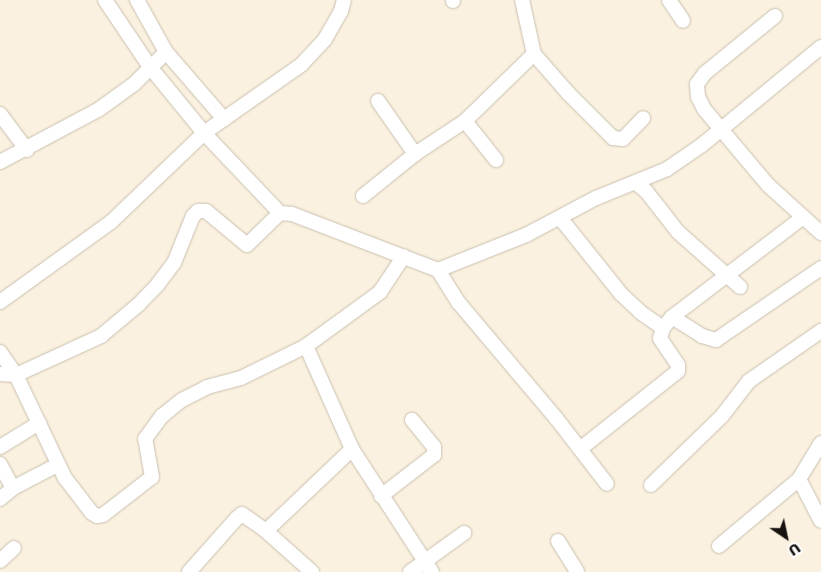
<!DOCTYPE html>
<html>
<head>
<meta charset="utf-8">
<style>
	body { margin:0 }
	#map { position:relative; width:821px; height:572px; overflow:hidden; background:#fbf1e0; font-family:"DejaVu Sans",sans-serif }
	div>[style] { position:absolute }
	.roads { filter:drop-shadow(0 0 1px #c9c0b0) drop-shadow(0 0 1px #c9c0b0) }
	.street>* { height:14px; margin:-7px; padding:0 7px; transform-origin:7px; border-radius:7px; background:#fff }
	span { translate:-50% -50%; white-space:nowrap; text-align:center; line-height:1.15; -webkit-text-stroke:4px #fff; paint-order:stroke }
	.north { position:absolute; left:761px; top:512px; width:50px; height:50px; -webkit-text-stroke:4px #fff; paint-order:stroke; rotate:146deg; font-size:14px; font-weight:700; line-height:20px; text-align:center; color:#16120d }
	.north::after { content:''; display:block; margin:auto; width:18px; height:22px; background:#16120d; clip-path:polygon(50% 0,100% 100%,50% 72%,0 100%) }
</style>
</head>
<body>
<div id="map">
	<div class="roads">
		<div class="street">
			<div style="left:105px;top:0;width:81px;rotate:56.1deg"></div>
			<div style="left:150px;top:67px;width:85px;rotate:50.7deg"></div>
			<div style="left:204px;top:133px;width:110px;rotate:46.5deg"></div>
			<div style="left:280px;top:213px;width:12px;rotate:5deg"></div>
			<div style="left:292px;top:214px;width:156px;rotate:21deg"></div>
			<div style="left:438px;top:270px;width:95px;rotate:-21.7deg"></div>
			<div style="left:526px;top:235px;width:79px;rotate:-27.9deg"></div>
			<div style="left:596px;top:198px;width:77px;rotate:-22.2deg"></div>
			<div style="left:667px;top:169px;width:42px;rotate:-34.4deg"></div>
			<div style="left:702px;top:145px;width:154px;rotate:-39.5deg"></div>
			<div style="left:137px;top:0;width:60px;rotate:60.9deg"></div>
			<div style="left:166px;top:52px;width:89px;rotate:49.1deg"></div>
			<div style="left:453px;top:0;width:1px;rotate:90deg"></div>
			<div style="left:669px;top:0;width:25px;rotate:56deg"></div>
			<div style="left:775px;top:16px;width:90px;rotate:140.8deg"></div>
			<div style="left:705px;top:73px;width:14px;rotate:126deg"></div>
			<div style="left:697px;top:84px;width:13px;rotate:86deg"></div>
			<div style="left:698px;top:97px;width:13px;rotate:63deg"></div>
			<div style="left:704px;top:109px;width:99px;rotate:49.9deg"></div>
			<div style="left:768px;top:185px;width:72px;rotate:42.2deg"></div>
			<div style="left:534px;top:54px;width:52px;rotate:48.9deg"></div>
			<div style="left:568px;top:93px;width:64px;rotate:45deg"></div>
			<div style="left:613px;top:138px;width:10px;rotate:6deg"></div>
			<div style="left:623px;top:139px;width:29px;rotate:-46deg"></div>
			<div style="left:378px;top:101px;width:65px;rotate:55.1deg"></div>
			<div style="left:0;top:114px;width:45px;rotate:53.1deg"></div>
			<div style="left:465px;top:121px;width:50px;rotate:51.5deg"></div>
			<div style="left:0;top:162px;width:111px;rotate:-28deg"></div>
			<div style="left:98px;top:110px;width:44px;rotate:-35.8deg"></div>
			<div style="left:134px;top:84px;width:45px;rotate:-45deg"></div>
			<div style="left:636px;top:183px;width:13px;rotate:39deg"></div>
			<div style="left:646px;top:191px;width:52px;rotate:52deg"></div>
			<div style="left:678px;top:232px;width:83px;rotate:41.6deg"></div>
			<div style="left:363px;top:196px;width:67px;rotate:-38.9deg"></div>
			<div style="left:415px;top:154px;width:60px;rotate:-33.4deg"></div>
			<div style="left:465px;top:121px;width:96px;rotate:-44.2deg"></div>
			<div style="left:534px;top:54px;width:55px;rotate:-102.5deg"></div>
			<div style="left:561px;top:219px;width:96px;rotate:51.3deg"></div>
			<div style="left:621px;top:294px;width:26px;rotate:43deg"></div>
			<div style="left:640px;top:312px;width:28px;rotate:35deg"></div>
			<div style="left:438px;top:270px;width:39px;rotate:58deg"></div>
			<div style="left:459px;top:303px;width:150px;rotate:49.9deg"></div>
			<div style="left:556px;top:418px;width:83px;rotate:52.3deg"></div>
			<div style="left:0;top:302px;width:137px;rotate:-35.8deg"></div>
			<div style="left:111px;top:222px;width:129px;rotate:-43.7deg"></div>
			<div style="left:204px;top:133px;width:118px;rotate:-35deg"></div>
			<div style="left:301px;top:65px;width:35px;rotate:-47deg"></div>
			<div style="left:325px;top:39px;width:32px;rotate:-60deg"></div>
			<div style="left:341px;top:11px;width:11px;rotate:-75deg"></div>
			<div style="left:672px;top:317px;width:36px;rotate:32deg"></div>
			<div style="left:702px;top:336px;width:15px;rotate:16deg"></div>
			<div style="left:716px;top:340px;width:127px;rotate:-34.4deg"></div>
			<div style="left:306px;top:346px;width:113px;rotate:65.9deg"></div>
			<div style="left:352px;top:449px;width:147px;rotate:57deg"></div>
			<div style="left:0;top:352px;width:28px;rotate:55deg"></div>
			<div style="left:16px;top:375px;width:114px;rotate:64.6deg"></div>
			<div style="left:65px;top:478px;width:44px;rotate:52.4deg"></div>
			<div style="left:92px;top:513px;width:6px;rotate:31deg"></div>
			<div style="left:97px;top:516px;width:6px;rotate:-9deg"></div>
			<div style="left:103px;top:515px;width:62px;rotate:-37.8deg"></div>
			<div style="left:152px;top:477px;width:39px;rotate:-100deg"></div>
			<div style="left:145px;top:439px;width:29px;rotate:-54deg"></div>
			<div style="left:162px;top:416px;width:26px;rotate:-39deg"></div>
			<div style="left:182px;top:400px;width:28px;rotate:-27deg"></div>
			<div style="left:207px;top:387px;width:35px;rotate:-15deg"></div>
			<div style="left:241px;top:378px;width:72px;rotate:-26.2deg"></div>
			<div style="left:306px;top:346px;width:92px;rotate:-36.1deg"></div>
			<div style="left:380px;top:292px;width:43px;rotate:-56.3deg"></div>
			<div style="left:0;top:374px;width:16px;rotate:4deg"></div>
			<div style="left:16px;top:375px;width:94px;rotate:-24.6deg"></div>
			<div style="left:101px;top:336px;width:50px;rotate:-40.1deg"></div>
			<div style="left:139px;top:304px;width:28px;rotate:-46deg"></div>
			<div style="left:158px;top:284px;width:26px;rotate:-53deg"></div>
			<div style="left:174px;top:263px;width:51px;rotate:-68deg"></div>
			<div style="left:193px;top:216px;width:7px;rotate:-45deg"></div>
			<div style="left:198px;top:211px;width:8px"></div>
			<div style="left:206px;top:211px;width:53px;rotate:39.7deg"></div>
			<div style="left:247px;top:245px;width:46px;rotate:-44.1deg"></div>
			<div style="left:821px;top:443px;width:42px;rotate:121.4deg"></div>
			<div style="left:799px;top:479px;width:47px;rotate:62.4deg"></div>
			<div style="left:0;top:447px;width:46px;rotate:-31.6deg"></div>
			<div style="left:580px;top:449px;width:125px;rotate:-38.5deg"></div>
			<div style="left:678px;top:371px;width:6px;rotate:-90deg"></div>
			<div style="left:678px;top:365px;width:32px;rotate:-124deg"></div>
			<div style="left:660px;top:338px;width:10px;rotate:-73deg"></div>
			<div style="left:663px;top:328px;width:14px;rotate:-51deg"></div>
			<div style="left:672px;top:317px;width:163px;rotate:-37.3deg"></div>
			<div style="left:0;top:464px;width:27px;rotate:62deg"></div>
			<div style="left:651px;top:485px;width:99px;rotate:-44.2deg"></div>
			<div style="left:722px;top:416px;width:44px;rotate:-52.4deg"></div>
			<div style="left:749px;top:381px;width:88px;rotate:-34.8deg"></div>
			<div style="left:381px;top:496px;width:67px;rotate:-37.7deg"></div>
			<div style="left:434px;top:455px;width:8px;rotate:-90deg"></div>
			<div style="left:434px;top:447px;width:35px;rotate:-129deg"></div>
			<div style="left:0;top:499px;width:17px;rotate:-40deg"></div>
			<div style="left:13px;top:488px;width:50px;rotate:-27.6deg"></div>
			<div style="left:266px;top:531px;width:119px;rotate:-43.6deg"></div>
			<div style="left:558px;top:541px;width:36px;rotate:58deg"></div>
			<div style="left:719px;top:546px;width:104px;rotate:-39.9deg"></div>
			<div style="left:0;top:561px;width:19px;rotate:-43deg"></div>
			<div style="left:189px;top:572px;width:72px;rotate:-48.4deg"></div>
			<div style="left:237px;top:518px;width:6px;rotate:-39deg"></div>
			<div style="left:242px;top:514px;width:29px;rotate:35deg"></div>
			<div style="left:266px;top:531px;width:62px;rotate:41.7deg"></div>
			<div style="left:410px;top:572px;width:67px;rotate:-35.8deg"></div>
		</div>
	</div>
	<div class="north">U</div>
</div>
</body>
</html>
